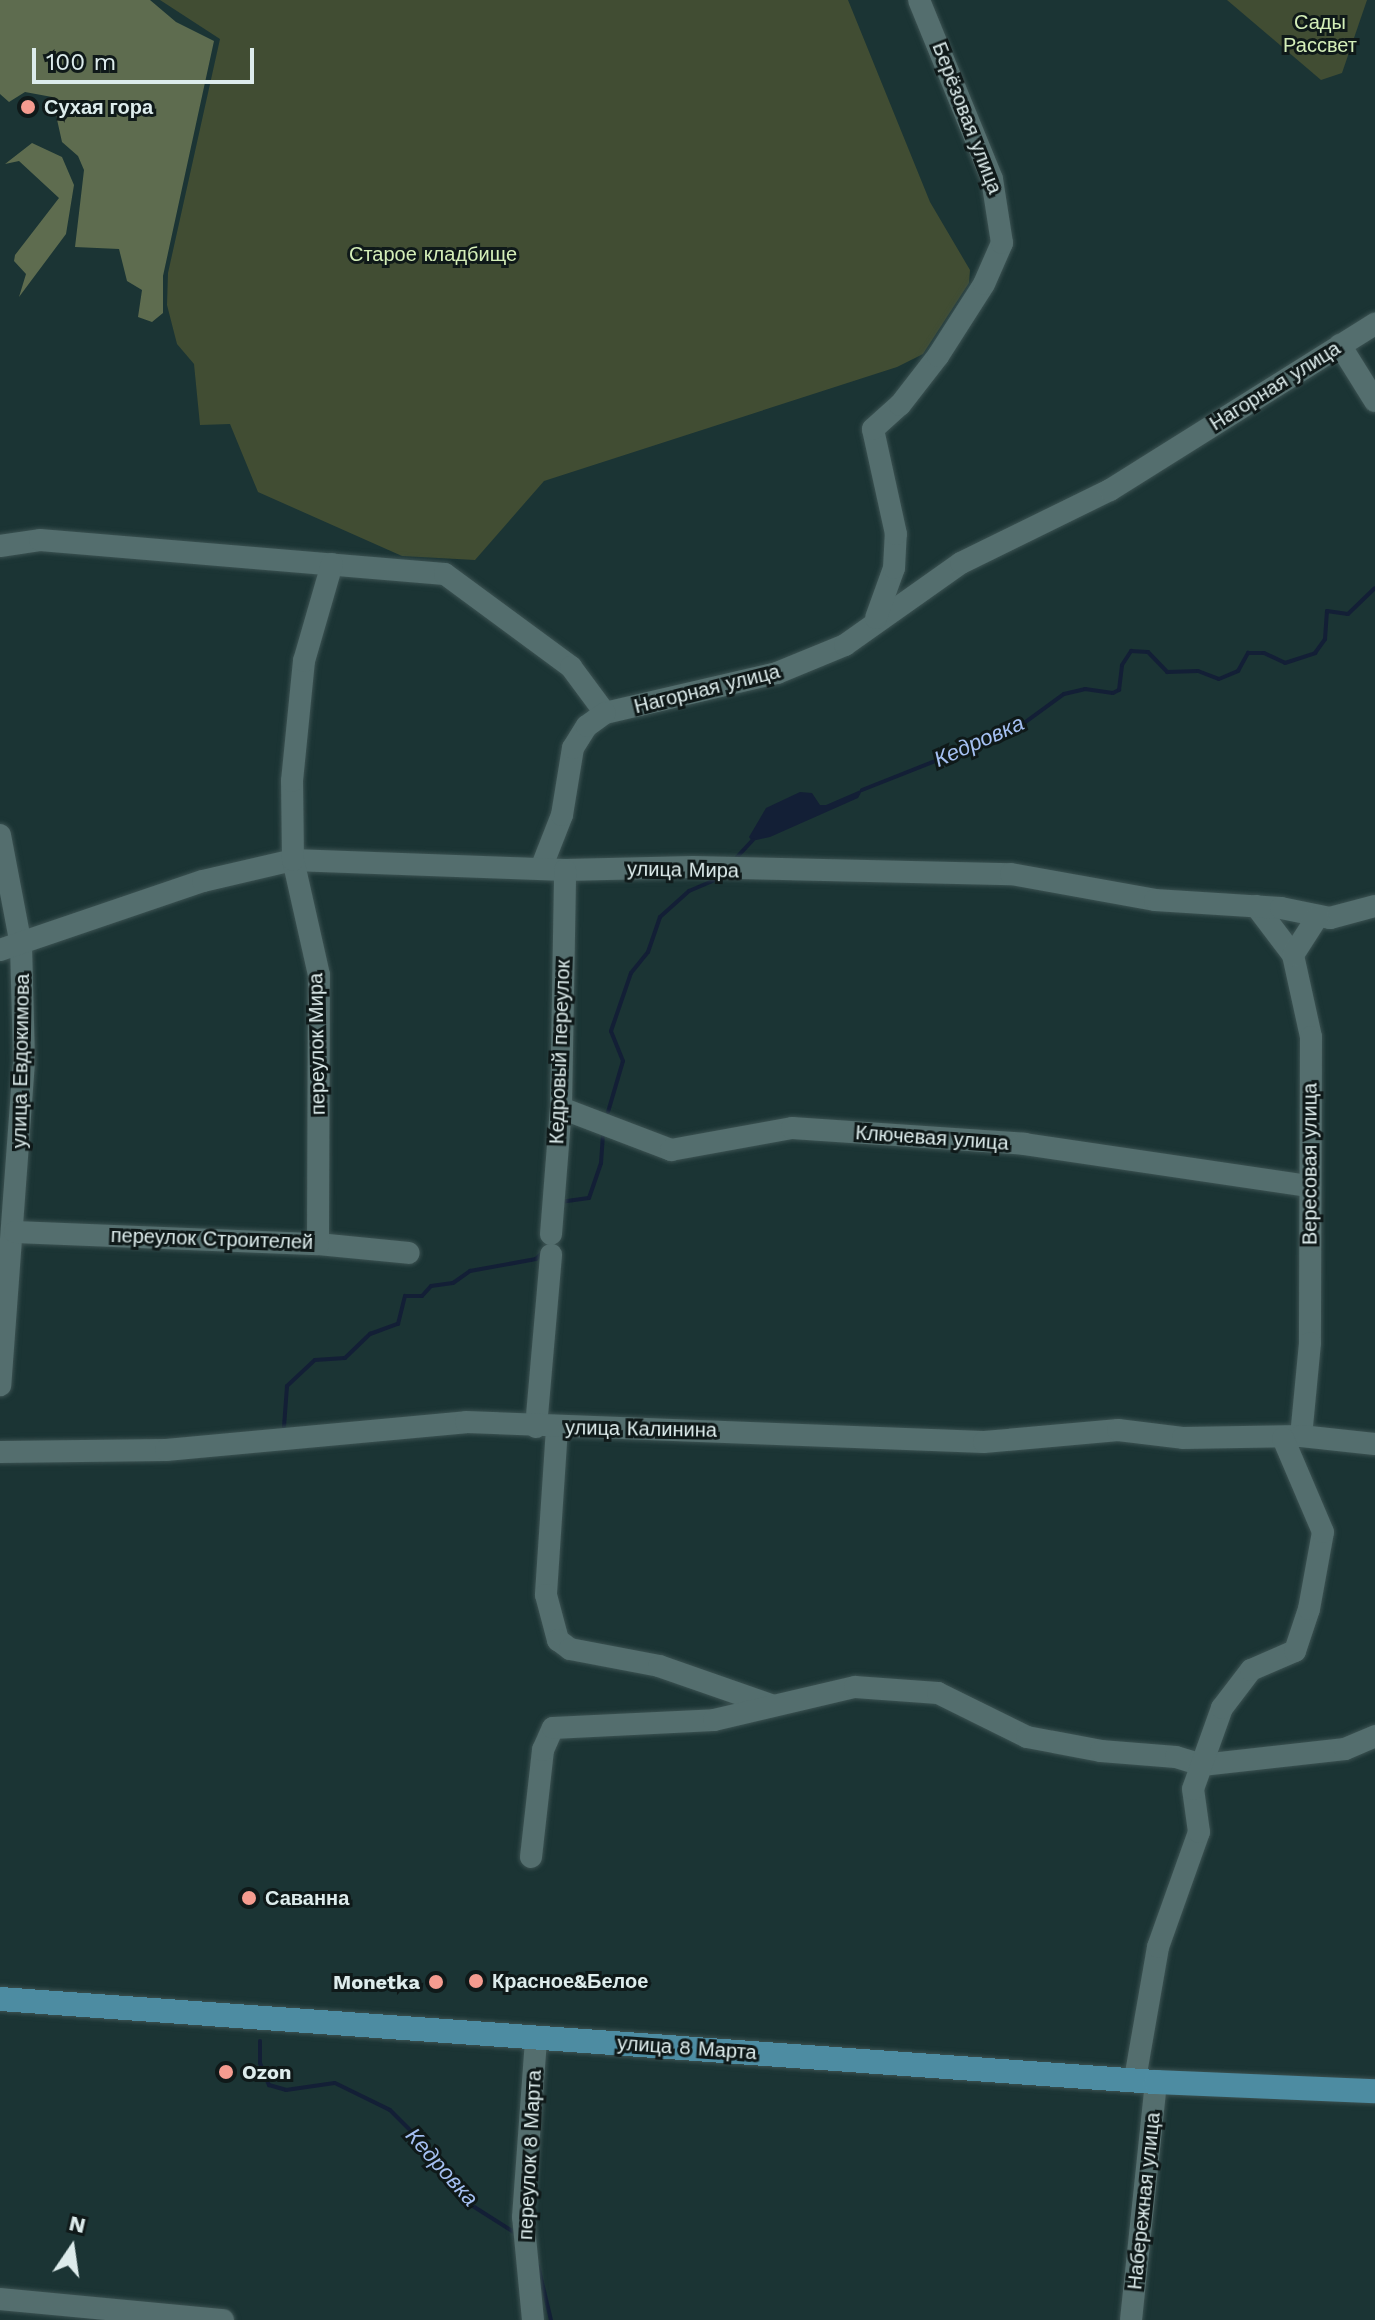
<!DOCTYPE html>
<html>
<head>
<meta charset="utf-8">
<style>
	body { margin:0 }
	#map { position:relative; width:1375px; height:2320px; overflow:hidden; background:#1b3434; font-family:"Work Sans",sans-serif }
	div>[style] { position:absolute }
	.green>* { inset:0; background:#414d33 }
	.forest>* { inset:0; background:#5e6c4f }
	.water>* { inset:0; background:#131f36 }
	.stream>* { height:4px; margin:-2px; padding:0 2px; transform-origin:2px; border-radius:2px; background:#131f36 }
	.roads { filter:drop-shadow(0 0 2px #3c5252) drop-shadow(0 0 2px #3c5252) }
	.minor>* { height:22px; margin:-11px; padding:0 11px; transform-origin:11px; border-radius:11px; background:#546e6e }
	.major>* { height:24px; margin:-12px; padding:0 12px; transform-origin:12px; border-radius:12px; background:#4d8ca2 }
	.dots>* { width:22px; height:22px; translate:-50% -50%; box-sizing:border-box; border:4px solid #0f1919; border-radius:50% }
	span { translate:-50% -50%; white-space:nowrap; text-align:center; line-height:1.15; -webkit-text-stroke:6px #0f1919; paint-order:stroke }
	.park-label { font-size:20px; color:#d4eeb8 }
	.poi-label { font-size:20px; color:#ddecec; font-weight:700 }
	.left { translate:0 -50%; text-align:left }
	.right { translate:-100% -50%; text-align:right }
	.street-label { font-size:20px; color:#ddecec }
	.water-label { font-size:22px; color:#a5c0f2; font-style:italic }
	.north { position:absolute; left:32px; top:2208px; width:80px; height:80px; -webkit-text-stroke:6px #0f1919; paint-order:stroke; rotate:13deg; font-size:22px; font-weight:700; line-height:32px; text-align:center; color:#ddecec }
	.north::after { content:''; display:block; margin:auto; width:28px; height:36px; background:#ddecec; clip-path:polygon(50% 0,100% 100%,50% 72%,0 100%) }
	.scale { position:absolute; left:32px; top:48px; width:222px; height:36px; box-sizing:border-box; border:4px solid #ddecec; border-top:0; padding-left:10px; font-size:24px; line-height:28px; white-space:nowrap; color:#ddecec; -webkit-text-stroke:6px #0f1919; paint-order:stroke }
</style>
</head>
<body>
<div id="map">
	<div class="green">
		<div style="clip-path:polygon(160px 0,848px 0,930px 202px,970px 270px,969px 283px,923px 354px,897px 367px,544px 481px,475px 560px,402px 556px,258px 492px,230px 424px,200px 425px,194px 364px,177px 344px,167px 305px,168px 273px,220px 39px)"></div>
		<div style="clip-path:polygon(1227px 0,1367px 0,1342px 73px,1321px 80px)"></div>
	</div>
	<div class="forest">
		<div style="clip-path:polygon(0 0,150px 0,176px 22px,214px 41px,163px 276px,163px 313px,152px 322px,138px 317px,142px 290px,127px 281px,119px 249px,75px 247px,84px 170px,78px 156px,62px 142px,52px 97px,25px 92px,9px 102px,0 94px)"></div>
		<div style="clip-path:polygon(32px 143px,62px 157px,74px 185px,66px 234px,19px 297px,26px 274px,14px 261px,15px 255px,59px 198px,19px 161px,5px 164px)"></div>
	</div>
	<div class="water">
		<div style="clip-path:polygon(863px 789px,858px 798px,770px 837px,752px 841px,749px 837px,766px 808px,800px 792px,812px 793px,820px 805px,826px 805px)"></div>
	</div>
	<div class="stream">
		<div style="left:862px;top:790px;width:166px;rotate:-21.6deg"></div>
		<div style="left:1016px;top:729px;width:59px;rotate:-36.1deg"></div>
		<div style="left:1064px;top:694px;width:22px;rotate:-13deg"></div>
		<div style="left:1085px;top:689px;width:28px;rotate:8deg"></div>
		<div style="left:1113px;top:693px;width:7px;rotate:-27deg"></div>
		<div style="left:1119px;top:690px;width:25px;rotate:-83deg"></div>
		<div style="left:1122px;top:665px;width:17px;rotate:-57deg"></div>
		<div style="left:1131px;top:651px;width:17px;rotate:3deg"></div>
		<div style="left:1148px;top:652px;width:28px;rotate:46deg"></div>
		<div style="left:1167px;top:672px;width:31px;rotate:-2deg"></div>
		<div style="left:1198px;top:671px;width:22px;rotate:21deg"></div>
		<div style="left:1219px;top:679px;width:21px;rotate:-23deg"></div>
		<div style="left:1238px;top:671px;width:21px;rotate:-61deg"></div>
		<div style="left:1248px;top:653px;width:16px"></div>
		<div style="left:1264px;top:653px;width:23px;rotate:25deg"></div>
		<div style="left:1285px;top:663px;width:32px;rotate:-18deg"></div>
		<div style="left:1315px;top:653px;width:17px;rotate:-54deg"></div>
		<div style="left:1325px;top:639px;width:28px;rotate:-86deg"></div>
		<div style="left:1327px;top:611px;width:21px;rotate:8deg"></div>
		<div style="left:1348px;top:614px;width:37px;rotate:-44deg"></div>
		<div style="left:737px;top:857px;width:23px;rotate:-47deg"></div>
		<div style="left:608px;top:1112px;width:53px;rotate:-73.6deg"></div>
		<div style="left:623px;top:1061px;width:32px;rotate:-112deg"></div>
		<div style="left:611px;top:1031px;width:61px;rotate:-71deg"></div>
		<div style="left:631px;top:973px;width:27px;rotate:-51deg"></div>
		<div style="left:648px;top:952px;width:37px;rotate:-71deg"></div>
		<div style="left:660px;top:917px;width:39px;rotate:-42deg"></div>
		<div style="left:689px;top:891px;width:30px;rotate:-23deg"></div>
		<div style="left:560px;top:1202px;width:29px;rotate:-8deg"></div>
		<div style="left:589px;top:1198px;width:37px;rotate:-71deg"></div>
		<div style="left:601px;top:1163px;width:30px;rotate:-86deg"></div>
		<div style="left:284px;top:1427px;width:41px;rotate:-85.8deg"></div>
		<div style="left:287px;top:1386px;width:38px;rotate:-43deg"></div>
		<div style="left:315px;top:1360px;width:30px;rotate:-4deg"></div>
		<div style="left:345px;top:1358px;width:35px;rotate:-44deg"></div>
		<div style="left:370px;top:1334px;width:30px;rotate:-20deg"></div>
		<div style="left:398px;top:1324px;width:29px;rotate:-76deg"></div>
		<div style="left:405px;top:1296px;width:17px"></div>
		<div style="left:422px;top:1296px;width:13px;rotate:-48deg"></div>
		<div style="left:431px;top:1286px;width:22px;rotate:-8deg"></div>
		<div style="left:453px;top:1283px;width:21px;rotate:-35deg"></div>
		<div style="left:470px;top:1271px;width:67px;rotate:-10.3deg"></div>
		<div style="left:536px;top:1259px;width:8px;rotate:-45deg"></div>
		<div style="left:260px;top:2041px;width:22px;rotate:90deg"></div>
		<div style="left:260px;top:2063px;width:24px;rotate:68deg"></div>
		<div style="left:269px;top:2085px;width:18px;rotate:16deg"></div>
		<div style="left:286px;top:2090px;width:49px;rotate:-8.1deg"></div>
		<div style="left:335px;top:2083px;width:61px;rotate:26.1deg"></div>
		<div style="left:390px;top:2110px;width:88px;rotate:45deg"></div>
		<div style="left:452px;top:2172px;width:35px;rotate:63deg"></div>
		<div style="left:468px;top:2203px;width:58px;rotate:32.3deg"></div>
		<div style="left:538px;top:2266px;width:56px;rotate:76.5deg"></div>
	</div>
	<div class="roads">
		<div class="minor">
			<div style="left:1340px;top:345px;width:66px;rotate:58deg"></div>
			<div style="left:0;top:546px;width:40px;rotate:-8.5deg"></div>
			<div style="left:40px;top:540px;width:406px;rotate:4.8deg"></div>
			<div style="left:445px;top:574px;width:157px;rotate:36.4deg"></div>
			<div style="left:571px;top:667px;width:57px;rotate:53.5deg"></div>
			<div style="left:605px;top:713px;width:177px;rotate:-13.1deg"></div>
			<div style="left:777px;top:673px;width:74px;rotate:-22.4deg"></div>
			<div style="left:845px;top:645px;width:142px;rotate:-35.3deg"></div>
			<div style="left:961px;top:563px;width:166px;rotate:-26.1deg"></div>
			<div style="left:1110px;top:490px;width:313px;rotate:-32.1deg"></div>
			<div style="left:876px;top:618px;width:53px;rotate:-70.2deg"></div>
			<div style="left:894px;top:568px;width:34px;rotate:-87deg"></div>
			<div style="left:896px;top:534px;width:107px;rotate:-102.4deg"></div>
			<div style="left:873px;top:429px;width:36px;rotate:-42deg"></div>
			<div style="left:900px;top:405px;width:62px;rotate:-52.2deg"></div>
			<div style="left:938px;top:356px;width:85px;rotate:-57.4deg"></div>
			<div style="left:984px;top:284px;width:45px;rotate:-66.3deg"></div>
			<div style="left:1002px;top:243px;width:65px;rotate:-98.9deg"></div>
			<div style="left:992px;top:179px;width:193px;rotate:-112.2deg"></div>
			<div style="left:0;top:835px;width:112px;rotate:79.2deg"></div>
			<div style="left:21px;top:945px;width:117px;rotate:88.5deg"></div>
			<div style="left:24px;top:1062px;width:324px;rotate:94.2deg"></div>
			<div style="left:542px;top:866px;width:55px;rotate:-68.6deg"></div>
			<div style="left:562px;top:815px;width:68px;rotate:-80.7deg"></div>
			<div style="left:573px;top:748px;width:26px;rotate:-58deg"></div>
			<div style="left:587px;top:726px;width:22px;rotate:-36deg"></div>
			<div style="left:1256px;top:906px;width:61px;rotate:52.9deg"></div>
			<div style="left:1293px;top:955px;width:84px;rotate:77.6deg"></div>
			<div style="left:1311px;top:1037px;width:306px;rotate:90.2deg"></div>
			<div style="left:1310px;top:1343px;width:93px;rotate:95.5deg"></div>
			<div style="left:0;top:950px;width:214px;rotate:-18.8deg"></div>
			<div style="left:203px;top:881px;width:92px;rotate:-13.1deg"></div>
			<div style="left:293px;top:860px;width:272px;rotate:2.1deg"></div>
			<div style="left:565px;top:870px;width:128px;rotate:-1.3deg"></div>
			<div style="left:693px;top:867px;width:318px;rotate:1.3deg"></div>
			<div style="left:1011px;top:874px;width:146px;rotate:10.2deg"></div>
			<div style="left:1155px;top:900px;width:126px;rotate:3.6deg"></div>
			<div style="left:1281px;top:908px;width:50px;rotate:11.5deg"></div>
			<div style="left:1330px;top:918px;width:47px;rotate:-14.9deg"></div>
			<div style="left:1293px;top:955px;width:46px;rotate:-57.3deg"></div>
			<div style="left:561px;top:1108px;width:118px;rotate:20.9deg"></div>
			<div style="left:671px;top:1150px;width:123px;rotate:-10.3deg"></div>
			<div style="left:792px;top:1128px;width:233px;rotate:3.9deg"></div>
			<div style="left:1024px;top:1144px;width:289px;rotate:8.4deg"></div>
			<div style="left:15px;top:1232px;width:303px;rotate:2.3deg"></div>
			<div style="left:318px;top:1244px;width:91px;rotate:5.6deg"></div>
			<div style="left:551px;top:1234px;width:126px;rotate:-85.5deg"></div>
			<div style="left:561px;top:1108px;width:238px;rotate:-89deg"></div>
			<div style="left:318px;top:1244px;width:269px;rotate:-89.8deg"></div>
			<div style="left:319px;top:975px;width:118px;rotate:-102.7deg"></div>
			<div style="left:293px;top:860px;width:79px;rotate:-90.7deg"></div>
			<div style="left:292px;top:781px;width:121px;rotate:-84.3deg"></div>
			<div style="left:304px;top:661px;width:101px;rotate:-73.9deg"></div>
			<div style="left:536px;top:1427px;width:173px;rotate:-85deg"></div>
			<div style="left:557px;top:1428px;width:167px;rotate:93.8deg"></div>
			<div style="left:546px;top:1595px;width:47px;rotate:75.1deg"></div>
			<div style="left:558px;top:1640px;width:15px;rotate:37deg"></div>
			<div style="left:570px;top:1649px;width:91px;rotate:10.8deg"></div>
			<div style="left:659px;top:1666px;width:119px;rotate:19.2deg"></div>
			<div style="left:0;top:1452px;width:166px;rotate:-0.7deg"></div>
			<div style="left:166px;top:1450px;width:301px;rotate:-5.3deg"></div>
			<div style="left:466px;top:1422px;width:518px;rotate:2.21deg"></div>
			<div style="left:984px;top:1442px;width:135px;rotate:-5.1deg"></div>
			<div style="left:1118px;top:1430px;width:65px;rotate:7deg"></div>
			<div style="left:1183px;top:1438px;width:118px;rotate:-1deg"></div>
			<div style="left:1301px;top:1436px;width:74px;rotate:6.2deg"></div>
			<div style="left:531px;top:1857px;width:108px;rotate:-83.6deg"></div>
			<div style="left:543px;top:1750px;width:24px;rotate:-66deg"></div>
			<div style="left:553px;top:1728px;width:161px;rotate:-2.8deg"></div>
			<div style="left:714px;top:1720px;width:145px;rotate:-13.2deg"></div>
			<div style="left:855px;top:1687px;width:83px;rotate:4.1deg"></div>
			<div style="left:938px;top:1693px;width:99px;rotate:26.3deg"></div>
			<div style="left:1027px;top:1737px;width:75px;rotate:10.7deg"></div>
			<div style="left:1101px;top:1751px;width:75px;rotate:4.6deg"></div>
			<div style="left:1176px;top:1757px;width:27px;rotate:17deg"></div>
			<div style="left:1202px;top:1765px;width:144px;rotate:-6.4deg"></div>
			<div style="left:1345px;top:1749px;width:33px;rotate:-23deg"></div>
			<div style="left:1135px;top:2079px;width:134px;rotate:-80.1deg"></div>
			<div style="left:1158px;top:1947px;width:122px;rotate:-70.4deg"></div>
			<div style="left:1199px;top:1832px;width:43px;rotate:-97.9deg"></div>
			<div style="left:1193px;top:1789px;width:86px;rotate:-70.3deg"></div>
			<div style="left:1222px;top:1708px;width:48px;rotate:-52.7deg"></div>
			<div style="left:1251px;top:1670px;width:48px;rotate:-23.4deg"></div>
			<div style="left:1295px;top:1651px;width:44px;rotate:-71.6deg"></div>
			<div style="left:1309px;top:1609px;width:78px;rotate:-79.7deg"></div>
			<div style="left:1323px;top:1532px;width:102px;rotate:-113.1deg"></div>
			<div style="left:0;top:2299px;width:224px;rotate:5.4deg"></div>
			<div style="left:533px;top:2320px;width:103px;rotate:-95.5deg"></div>
			<div style="left:523px;top:2217px;width:179px;rotate:-85.8deg"></div>
			<div style="left:1131px;top:2320px;width:239px;rotate:-84deg"></div>
		</div>
		<div class="major">
			<div style="left:0;top:1999px;width:1159px;rotate:4.11deg"></div>
			<div style="left:1156px;top:2082px;width:219px;rotate:2.4deg"></div>
		</div>
	</div>
	<div class="dots">
		<div style="left:28px;top:107px;background:#f59c90"></div>
		<div style="left:249px;top:1898px;background:#f59c90"></div>
		<div style="left:476px;top:1981px;background:#f59c90"></div>
		<div style="left:436px;top:1982px;background:#f59c90"></div>
		<div style="left:226px;top:2072px;background:#f59c90"></div>
	</div>
	<div class="park-label">
		<span style="left:1320px;top:34px">Сады<br>Рассвет</span>
		<span style="left:433px;top:254px">Старое кладбище</span>
	</div>
	<div class="poi-label">
		<span class="left" style="left:44px;top:107px">Сухая гора</span>
		<span class="left" style="left:265px;top:1898px">Саванна</span>
		<span class="left" style="left:492px;top:1981px">Красное&amp;Белое</span>
		<span class="right" style="left:420px;top:1982px">Monetka</span>
		<span class="left" style="left:242px;top:2072px">Ozon</span>
	</div>
	<div class="street-label">
		<span style="left:967px;top:118px;rotate:69deg">Берёзовая улица</span>
		<span style="left:1275px;top:386px;rotate:-32deg">Нагорная улица</span>
		<span style="left:707px;top:689px;rotate:-14deg">Нагорная улица</span>
		<span style="left:683px;top:870px;rotate:1deg">улица Мира</span>
		<span style="left:317px;top:1044px;rotate:-91deg">переулок Мира</span>
		<span style="left:560px;top:1052px;rotate:-88deg">Кедровый переулок</span>
		<span style="left:21px;top:1061px;rotate:-89deg">улица Евдокимова</span>
		<span style="left:932px;top:1138px;rotate:4deg">Ключевая улица</span>
		<span style="left:1310px;top:1164px;rotate:-90deg">Вересовая улица</span>
		<span style="left:212px;top:1239px;rotate:2deg">переулок Строителей</span>
		<span style="left:641px;top:1429px;rotate:1deg">улица Калинина</span>
		<span style="left:687px;top:2048px;rotate:4deg">улица 8 Марта</span>
		<span style="left:530px;top:2155px;rotate:-87deg">переулок 8 Марта</span>
		<span style="left:1144px;top:2201px;rotate:-84deg">Набережная улица</span>
	</div>
	<div class="water-label">
		<span style="left:979px;top:741px;rotate:-24deg">Кедровка</span>
		<span style="left:442px;top:2167px;rotate:48deg">Кедровка</span>
	</div>
	<div class="north">N</div>
	<div class="scale">100 m</div>
</div>
</body>
</html>
